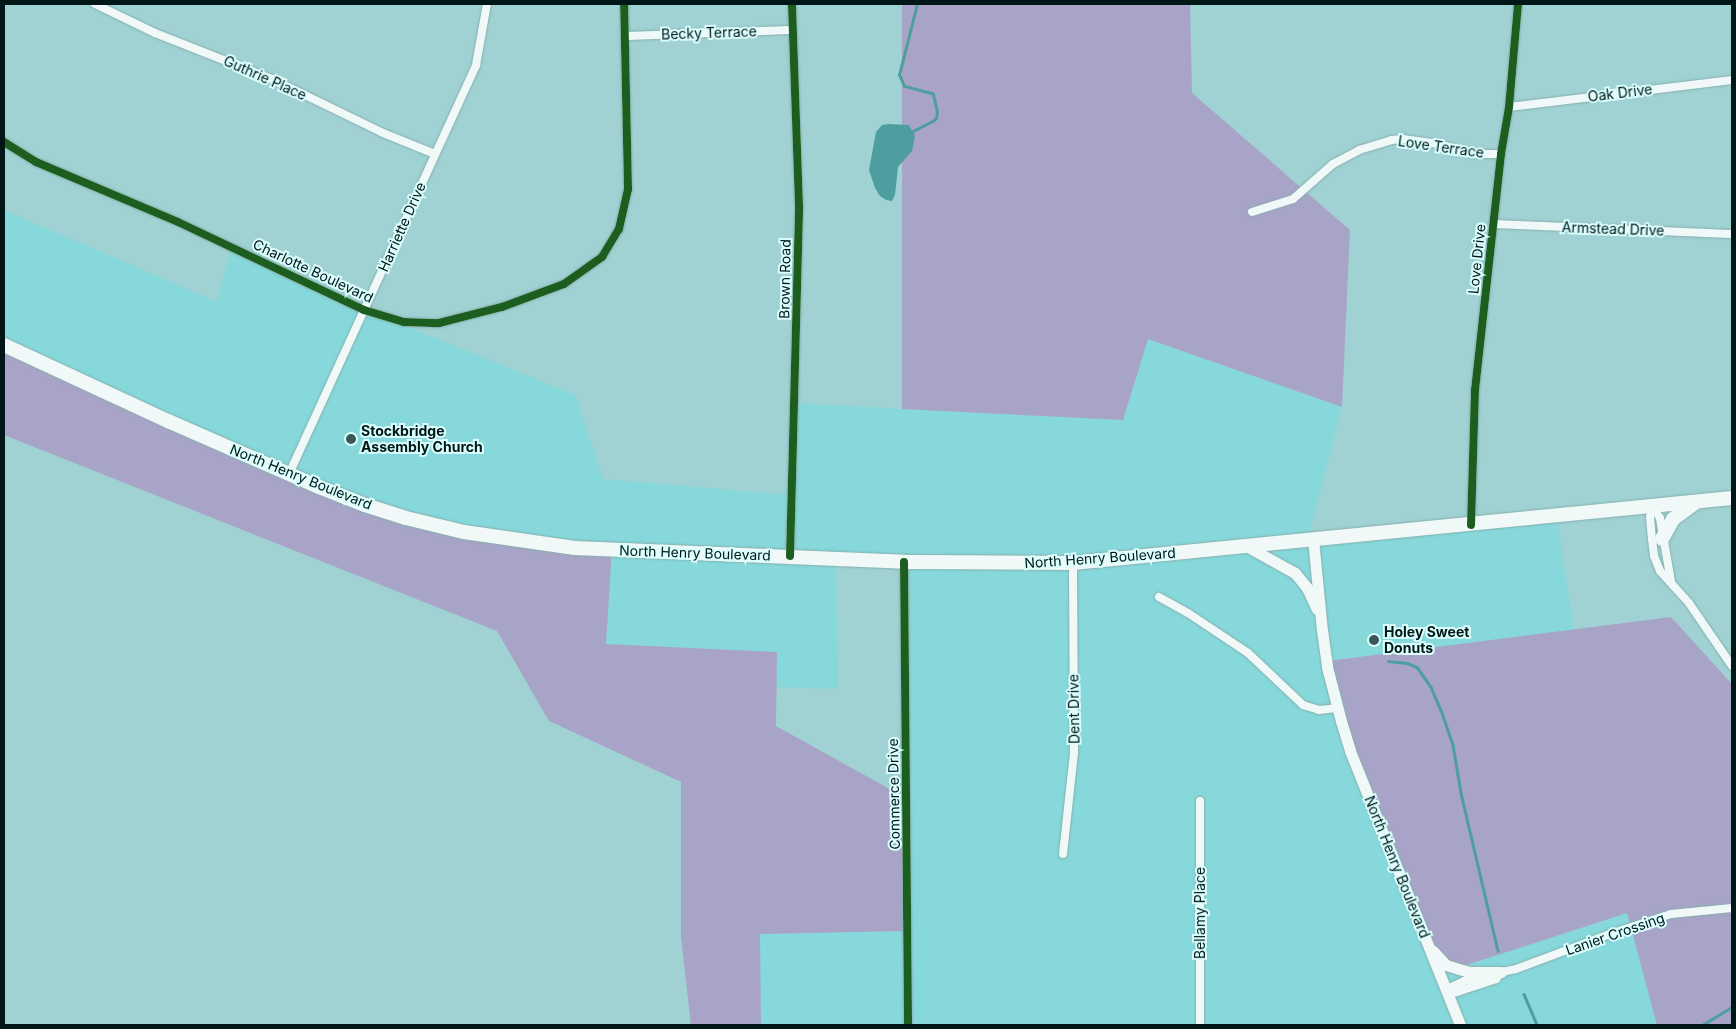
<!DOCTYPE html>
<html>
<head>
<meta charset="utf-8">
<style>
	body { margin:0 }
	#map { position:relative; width:1736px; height:1029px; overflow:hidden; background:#a0d2d3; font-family:Inter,sans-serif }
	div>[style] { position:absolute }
	.built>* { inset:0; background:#86d8da }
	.forest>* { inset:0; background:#a8a4c7 }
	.water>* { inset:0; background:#4e9ea0 }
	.stream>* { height:2.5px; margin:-1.25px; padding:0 1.25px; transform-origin:1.25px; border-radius:1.25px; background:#4e9ea0 }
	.roads { filter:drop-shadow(0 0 1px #86afaf) drop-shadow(0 0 1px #86afaf) }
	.street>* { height:8px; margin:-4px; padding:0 4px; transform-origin:4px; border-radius:4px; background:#f1f8f8 }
	.primary>* { height:11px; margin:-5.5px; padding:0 5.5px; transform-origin:5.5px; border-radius:5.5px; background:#f1f8f8 }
	.highway>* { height:14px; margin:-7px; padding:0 7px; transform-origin:7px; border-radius:7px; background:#f1f8f8 }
	.cycleway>* { height:8px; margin:-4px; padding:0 4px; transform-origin:4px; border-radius:4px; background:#1b5e20 }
	.dots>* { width:14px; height:14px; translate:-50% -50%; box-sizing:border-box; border:2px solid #dbfefe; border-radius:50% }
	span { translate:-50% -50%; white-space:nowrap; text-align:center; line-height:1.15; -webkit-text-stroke:4px #dbfefe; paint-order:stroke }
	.street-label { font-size:14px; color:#001617 }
	.poi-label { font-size:14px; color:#001617; font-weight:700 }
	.left { translate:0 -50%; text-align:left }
	.frame { position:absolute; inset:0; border:5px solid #001617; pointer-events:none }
</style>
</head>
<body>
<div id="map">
	<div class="built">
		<div style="clip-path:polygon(4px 210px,217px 302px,231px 249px,359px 307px,575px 395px,603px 479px,790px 495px,789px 403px,1123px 420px,1147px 339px,1342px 407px,1308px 539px,1556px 513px,1574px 630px,1328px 661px,1436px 975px,1627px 913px,1657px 1025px,761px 1025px,759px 934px,904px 931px,903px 562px,836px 562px,838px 689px,776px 687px,777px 652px,606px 644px,528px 546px,397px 514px,4px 350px)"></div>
	</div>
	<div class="forest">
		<div style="clip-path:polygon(902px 4px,1190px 4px,1192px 93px,1350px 230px,1342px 407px,1148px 339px,1123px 420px,902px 409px)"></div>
		<div style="clip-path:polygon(4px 350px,300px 485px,455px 532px,612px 548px,606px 644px,777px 652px,776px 726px,906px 798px,904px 931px,760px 934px,761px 1025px,691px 1025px,681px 937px,681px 782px,549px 721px,497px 631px,4px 435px)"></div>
		<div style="clip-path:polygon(1671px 617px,1732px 684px,1732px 1025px,1657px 1025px,1627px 913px,1436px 975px,1363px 784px,1328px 661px)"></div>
	</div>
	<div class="water">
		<div style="clip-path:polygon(889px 124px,909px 125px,915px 136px,912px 151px,898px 167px,895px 195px,892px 201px,886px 200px,880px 196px,875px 188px,869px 170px,876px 132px,882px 125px)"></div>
	</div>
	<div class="stream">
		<div style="left:913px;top:131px;width:22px;rotate:-27deg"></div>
		<div style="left:933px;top:121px;width:4px;rotate:-45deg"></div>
		<div style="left:936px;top:118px;width:6px;rotate:-81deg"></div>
		<div style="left:937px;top:112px;width:18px;rotate:-103deg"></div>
		<div style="left:933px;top:94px;width:30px;rotate:-165deg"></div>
		<div style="left:904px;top:86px;width:12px;rotate:-114deg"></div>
		<div style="left:899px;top:75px;width:73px;rotate:-75.8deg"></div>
		<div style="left:1388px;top:661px;width:19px;rotate:6deg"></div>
		<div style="left:1407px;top:663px;width:11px;rotate:22deg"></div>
		<div style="left:1417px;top:667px;width:24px;rotate:55deg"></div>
		<div style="left:1431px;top:687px;width:25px;rotate:67deg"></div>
		<div style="left:1441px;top:710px;width:37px;rotate:71deg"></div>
		<div style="left:1453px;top:745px;width:49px;rotate:80.5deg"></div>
		<div style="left:1461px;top:793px;width:162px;rotate:76.8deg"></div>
		<div style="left:1524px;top:994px;width:34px;rotate:67deg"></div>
		<div style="left:1702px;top:1025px;width:35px;rotate:-31deg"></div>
	</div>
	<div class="roads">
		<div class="street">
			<div style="left:95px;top:4px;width:67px;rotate:25.8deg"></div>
			<div style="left:155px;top:33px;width:126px;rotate:21.5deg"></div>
			<div style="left:272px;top:79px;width:123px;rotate:25.9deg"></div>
			<div style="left:383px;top:133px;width:56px;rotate:22deg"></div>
			<div style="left:625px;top:36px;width:167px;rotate:-2.1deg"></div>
			<div style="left:1509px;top:107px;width:225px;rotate:-6.9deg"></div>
			<div style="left:4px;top:142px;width:38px;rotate:32deg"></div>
			<div style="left:36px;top:162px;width:154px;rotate:22.9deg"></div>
			<div style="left:178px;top:222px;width:206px;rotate:25.3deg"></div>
			<div style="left:364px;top:310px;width:42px;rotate:16.7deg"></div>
			<div style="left:404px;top:322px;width:35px;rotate:2deg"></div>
			<div style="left:439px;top:323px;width:65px;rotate:-14.3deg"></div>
			<div style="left:502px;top:307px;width:66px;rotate:-20.4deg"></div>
			<div style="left:564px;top:284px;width:47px;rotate:-35.4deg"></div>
			<div style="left:602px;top:257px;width:33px;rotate:-59deg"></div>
			<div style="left:619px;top:229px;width:41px;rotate:-77.3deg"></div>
			<div style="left:628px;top:189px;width:185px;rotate:-91.2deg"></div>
			<div style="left:1252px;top:212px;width:43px;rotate:-17.6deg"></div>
			<div style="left:1293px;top:199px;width:53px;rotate:-41.2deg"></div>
			<div style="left:1333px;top:164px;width:30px;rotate:-28deg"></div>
			<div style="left:1359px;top:150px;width:34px;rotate:-17deg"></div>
			<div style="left:1391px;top:140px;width:12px;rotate:-5deg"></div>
			<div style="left:1403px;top:139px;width:36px;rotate:8deg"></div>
			<div style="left:1439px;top:144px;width:36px;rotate:16deg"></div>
			<div style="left:1474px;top:154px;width:27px"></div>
			<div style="left:1493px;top:224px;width:239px;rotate:2.4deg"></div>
			<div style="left:289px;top:474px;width:450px;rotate:-65.4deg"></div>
			<div style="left:476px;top:65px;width:62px;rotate:-79.8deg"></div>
			<div style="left:1653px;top:507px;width:10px;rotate:107deg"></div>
			<div style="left:1650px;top:517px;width:22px;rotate:85deg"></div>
			<div style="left:1652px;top:539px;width:17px;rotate:83deg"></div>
			<div style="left:1654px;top:556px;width:16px;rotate:68deg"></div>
			<div style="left:1660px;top:571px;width:43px;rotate:47.8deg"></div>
			<div style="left:1689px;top:603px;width:76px;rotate:55.7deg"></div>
			<div style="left:1653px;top:507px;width:13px;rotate:58deg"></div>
			<div style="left:1660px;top:518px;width:65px;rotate:80.2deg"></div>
			<div style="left:1471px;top:525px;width:135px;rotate:-88.3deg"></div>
			<div style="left:1475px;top:390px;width:237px;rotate:-83.7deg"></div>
			<div style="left:1501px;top:154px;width:48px;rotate:-80.3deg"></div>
			<div style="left:1509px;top:107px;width:103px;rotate:-85deg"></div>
			<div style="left:790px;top:556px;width:350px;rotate:-88.5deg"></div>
			<div style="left:799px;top:206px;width:202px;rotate:-92deg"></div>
			<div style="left:904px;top:562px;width:463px;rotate:89.5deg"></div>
			<div style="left:1159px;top:597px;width:33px;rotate:29deg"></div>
			<div style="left:1188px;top:613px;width:72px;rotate:33.7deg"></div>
			<div style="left:1248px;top:653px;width:76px;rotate:43.4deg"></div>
			<div style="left:1303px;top:705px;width:17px;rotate:17deg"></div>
			<div style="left:1319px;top:710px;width:18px;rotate:-6deg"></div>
			<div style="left:1200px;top:801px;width:224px;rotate:90deg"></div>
			<div style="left:1063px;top:854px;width:102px;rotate:-83.8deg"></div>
			<div style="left:1074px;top:753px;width:190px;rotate:-90.3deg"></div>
			<div style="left:1497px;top:973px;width:19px;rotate:-12deg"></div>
			<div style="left:1516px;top:969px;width:103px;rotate:-20.4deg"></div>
			<div style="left:1613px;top:933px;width:61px;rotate:-18.1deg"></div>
			<div style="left:1671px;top:914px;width:61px;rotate:-5.6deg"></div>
			<div style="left:1445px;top:990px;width:21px;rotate:-25deg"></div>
			<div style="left:1464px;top:981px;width:23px;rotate:-13deg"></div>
			<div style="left:1448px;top:995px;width:51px;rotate:-18.4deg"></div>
			<div style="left:1496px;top:979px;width:9px;rotate:-54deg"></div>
		</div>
		<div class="primary">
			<div style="left:1313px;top:539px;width:91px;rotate:84.4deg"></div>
			<div style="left:1322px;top:630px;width:37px;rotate:82deg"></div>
			<div style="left:1327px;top:667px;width:56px;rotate:75.5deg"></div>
			<div style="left:1341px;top:721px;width:31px;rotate:73deg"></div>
			<div style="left:1350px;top:751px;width:295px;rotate:68.1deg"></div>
			<div style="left:1248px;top:547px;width:54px;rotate:29deg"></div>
			<div style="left:1295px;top:573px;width:19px;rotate:51deg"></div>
			<div style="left:1307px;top:588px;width:23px;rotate:65deg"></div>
			<div style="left:1433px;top:951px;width:19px;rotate:47deg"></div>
			<div style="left:1446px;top:965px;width:24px;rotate:17deg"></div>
			<div style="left:1469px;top:972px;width:32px"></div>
		</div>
		<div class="highway">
			<div style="left:4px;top:345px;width:181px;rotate:24.9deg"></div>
			<div style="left:168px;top:421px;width:165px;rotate:23.6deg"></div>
			<div style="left:319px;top:487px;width:49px;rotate:21.4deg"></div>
			<div style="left:365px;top:505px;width:43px;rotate:17.6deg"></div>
			<div style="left:406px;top:518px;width:60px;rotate:13.6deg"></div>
			<div style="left:464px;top:532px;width:112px;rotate:8.2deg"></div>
			<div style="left:575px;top:548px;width:329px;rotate:2.4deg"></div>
			<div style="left:904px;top:562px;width:169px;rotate:0.3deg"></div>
			<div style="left:1073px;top:563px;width:662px;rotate:-5.63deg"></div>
			<div style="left:1662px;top:539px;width:23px;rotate:-61deg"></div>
			<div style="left:1673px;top:519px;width:27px;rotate:-36deg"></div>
		</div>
	</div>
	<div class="cycleway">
		<div style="left:4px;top:142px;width:38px;rotate:32deg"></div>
		<div style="left:36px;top:162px;width:154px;rotate:22.9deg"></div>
		<div style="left:178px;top:222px;width:206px;rotate:25.3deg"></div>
		<div style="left:364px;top:310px;width:42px;rotate:16.7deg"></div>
		<div style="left:404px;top:322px;width:35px;rotate:2deg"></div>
		<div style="left:439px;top:323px;width:65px;rotate:-14.3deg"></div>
		<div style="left:502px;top:307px;width:66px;rotate:-20.4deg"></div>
		<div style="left:564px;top:284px;width:47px;rotate:-35.4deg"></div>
		<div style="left:602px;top:257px;width:33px;rotate:-59deg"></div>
		<div style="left:619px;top:229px;width:41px;rotate:-77.3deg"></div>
		<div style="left:628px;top:189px;width:185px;rotate:-91.2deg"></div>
		<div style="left:1471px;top:525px;width:135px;rotate:-88.3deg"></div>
		<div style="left:1475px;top:390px;width:237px;rotate:-83.7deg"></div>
		<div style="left:1501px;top:154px;width:48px;rotate:-80.3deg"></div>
		<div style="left:1509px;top:107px;width:103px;rotate:-85deg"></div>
		<div style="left:790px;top:556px;width:350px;rotate:-88.5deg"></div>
		<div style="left:799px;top:206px;width:202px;rotate:-92deg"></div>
		<div style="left:904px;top:562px;width:463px;rotate:89.5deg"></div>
	</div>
	<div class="dots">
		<div style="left:351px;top:439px;background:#385859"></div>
		<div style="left:1374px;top:640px;background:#385859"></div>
	</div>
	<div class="street-label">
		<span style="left:709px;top:33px;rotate:-2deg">Becky Terrace</span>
		<span style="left:265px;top:78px;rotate:24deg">Guthrie Place</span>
		<span style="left:1620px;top:93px;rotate:-7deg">Oak Drive</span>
		<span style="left:1441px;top:147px;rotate:8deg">Love Terrace</span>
		<span style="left:402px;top:227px;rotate:-66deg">Harriette Drive</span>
		<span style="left:1613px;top:229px;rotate:2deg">Armstead Drive</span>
		<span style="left:1477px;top:259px;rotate:-84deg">Love Drive</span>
		<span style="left:313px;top:271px;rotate:25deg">Charlotte Boulevard</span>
		<span style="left:785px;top:279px;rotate:-89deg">Brown Road</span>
		<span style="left:301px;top:477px;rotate:22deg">North Henry Boulevard</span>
		<span style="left:695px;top:553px;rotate:2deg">North Henry Boulevard</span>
		<span style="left:1100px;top:558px;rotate:-4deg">North Henry Boulevard</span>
		<span style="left:1074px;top:709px;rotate:-91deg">Dent Drive</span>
		<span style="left:894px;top:794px;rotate:-91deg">Commerce Drive</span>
		<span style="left:1397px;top:867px;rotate:68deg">North Henry Boulevard</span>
		<span style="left:1200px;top:913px;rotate:-90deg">Bellamy Place</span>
		<span style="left:1615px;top:934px;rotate:-19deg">Lanier Crossing</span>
	</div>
	<div class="poi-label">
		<span class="left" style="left:361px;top:439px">Stockbridge<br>Assembly Church</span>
		<span class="left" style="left:1384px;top:640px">Holey Sweet<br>Donuts</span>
	</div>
	<div class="frame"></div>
</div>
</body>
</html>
